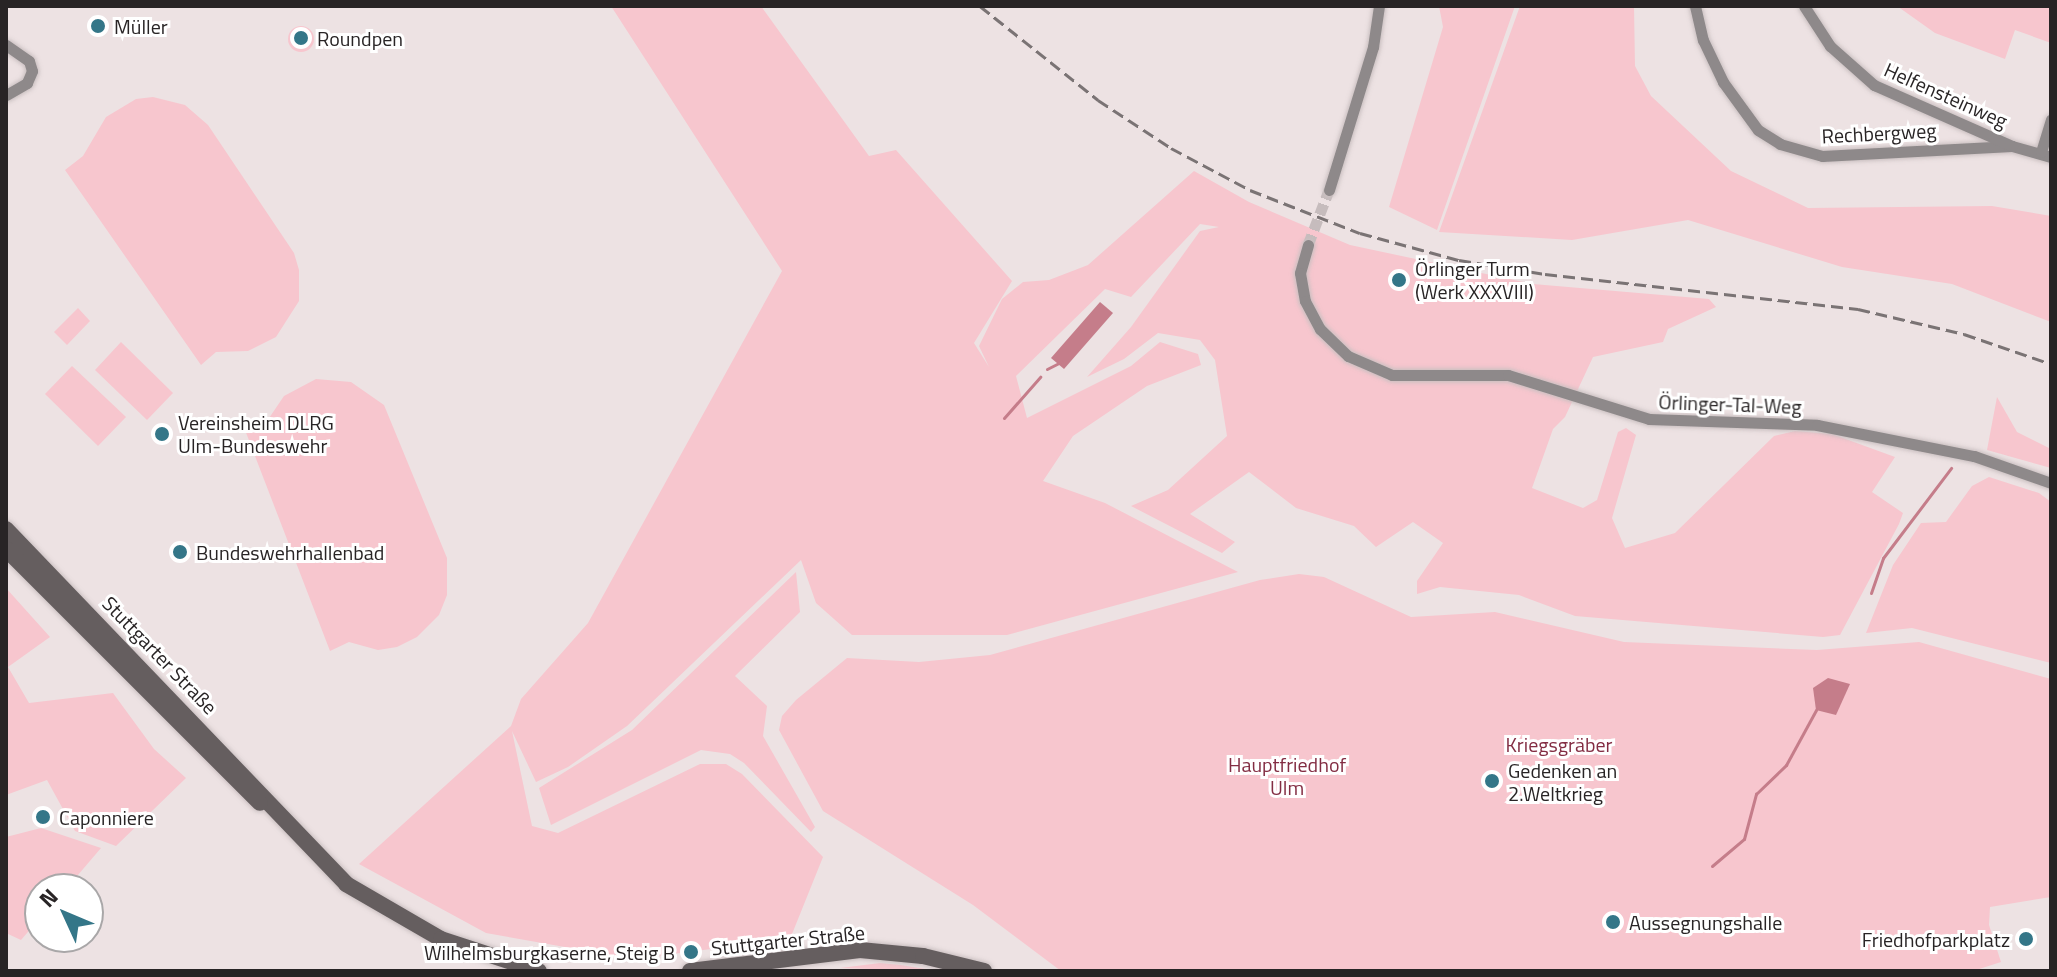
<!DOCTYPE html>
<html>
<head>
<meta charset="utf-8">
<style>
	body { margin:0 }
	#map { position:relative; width:2057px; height:977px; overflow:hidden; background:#ede2e3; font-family:"Titillium Web",sans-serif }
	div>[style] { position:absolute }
	.green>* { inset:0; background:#f7c6ce }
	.round { border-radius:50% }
	.water>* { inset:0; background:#c57d8a }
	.stream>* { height:3px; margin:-1.5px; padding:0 1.5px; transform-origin:1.5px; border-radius:1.5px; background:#c57d8a }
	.street-tunnel>* { height:11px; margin-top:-5.5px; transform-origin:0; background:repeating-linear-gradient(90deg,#c6bcbd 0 11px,transparent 0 16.5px) }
	.roads { filter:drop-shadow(0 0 2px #cac0c1) drop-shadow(0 0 2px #cac0c1) }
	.street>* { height:11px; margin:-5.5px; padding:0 5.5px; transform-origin:5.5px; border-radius:5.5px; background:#8e898a }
	.secondary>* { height:16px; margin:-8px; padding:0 8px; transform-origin:8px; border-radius:8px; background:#655e5f }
	.rail>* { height:3px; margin-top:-1.5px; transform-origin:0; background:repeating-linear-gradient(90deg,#7a7374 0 12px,transparent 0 18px) }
	.dots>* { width:22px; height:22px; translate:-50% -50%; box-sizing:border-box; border:4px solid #fff; border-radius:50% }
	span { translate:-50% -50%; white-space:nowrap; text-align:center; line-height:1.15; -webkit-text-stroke:6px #fff; paint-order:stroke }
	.poi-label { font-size:20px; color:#282425 }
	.left { translate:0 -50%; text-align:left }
	.right { translate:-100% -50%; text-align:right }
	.street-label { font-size:20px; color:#282425 }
	.park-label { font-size:20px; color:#832d43 }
	.frame { position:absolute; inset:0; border:8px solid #282425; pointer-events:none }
	.north { position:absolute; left:24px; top:873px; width:80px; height:80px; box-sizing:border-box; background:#fff; border:2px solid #a9a7a8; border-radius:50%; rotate:314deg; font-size:22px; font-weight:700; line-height:32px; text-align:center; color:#282425 }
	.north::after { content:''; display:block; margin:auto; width:28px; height:36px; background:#347688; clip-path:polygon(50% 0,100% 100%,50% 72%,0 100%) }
</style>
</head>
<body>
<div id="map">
	<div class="green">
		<div style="clip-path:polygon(611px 6px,761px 6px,869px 156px,896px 150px,1012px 281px,974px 343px,989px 367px,979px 346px,1002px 299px,1023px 282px,1049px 280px,1088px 265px,1194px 171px,1249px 202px,1350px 245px,1533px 284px,1709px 299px,1716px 307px,1668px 329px,1663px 342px,1593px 357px,1565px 417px,1553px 429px,1532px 488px,1583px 508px,1597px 500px,1618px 432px,1626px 428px,1636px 435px,1612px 518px,1625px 548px,1675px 533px,1774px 436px,1795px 431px,1832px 434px,1895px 457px,1872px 492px,1903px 513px,1899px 524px,1840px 635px,1823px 637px,1575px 616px,1519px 595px,1440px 587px,1417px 594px,1417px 581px,1443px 543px,1413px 522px,1376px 547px,1354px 526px,1296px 508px,1249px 472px,1190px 514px,1235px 542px,1222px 553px,1131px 506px,1168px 490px,1227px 436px,1215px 360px,1200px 340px,1158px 333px,1124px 359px,1087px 377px,1131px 327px,1200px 231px,1219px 227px,1200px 224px,1131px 297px,1105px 289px,1016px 376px,1027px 418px,1131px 366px,1160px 342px,1198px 354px,1201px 365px,1147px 386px,1073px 436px,1043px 481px,1105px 503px,1238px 572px,1007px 635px,852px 635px,816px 603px,801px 560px,627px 726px,568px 767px,536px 782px,512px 731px,532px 826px,558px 833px,700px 764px,726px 764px,742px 774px,823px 857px,790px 939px,633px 959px,486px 933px,359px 864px,511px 726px,521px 699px,588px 623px,782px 271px)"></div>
		<div style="clip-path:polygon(1439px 6px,1515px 6px,1437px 230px,1389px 207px,1443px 27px)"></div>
		<div style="clip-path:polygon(1520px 6px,1634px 6px,1635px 66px,1651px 96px,1731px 171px,1808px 208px,1992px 206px,2051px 216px,2051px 322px,1952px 284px,1842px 267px,1688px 220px,1572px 240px,1439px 232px)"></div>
		<div style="clip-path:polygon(1897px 6px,2051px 6px,2051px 43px,2015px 30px,2005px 59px,1935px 33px)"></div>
		<div class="round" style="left:288px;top:26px;width:26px;height:26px"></div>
		<div style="clip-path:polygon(153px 97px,185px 105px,208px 125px,294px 253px,299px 270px,299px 301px,276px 337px,248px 351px,216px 352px,201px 365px,65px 170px,83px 156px,106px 117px,136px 99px)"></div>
		<div style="clip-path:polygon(78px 308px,90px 321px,67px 345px,54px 332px)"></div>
		<div style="clip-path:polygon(121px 342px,173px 393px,147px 420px,95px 370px)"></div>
		<div style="clip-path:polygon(72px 366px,126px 417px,98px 446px,45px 394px)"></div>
		<div style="clip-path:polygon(316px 379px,351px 382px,384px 405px,447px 558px,447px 595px,439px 615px,417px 637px,397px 647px,378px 650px,349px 642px,330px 651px,245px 430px,265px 424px,284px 396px)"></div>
		<div style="clip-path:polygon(1997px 397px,2017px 432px,2051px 449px,2051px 468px,1987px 450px)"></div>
		<div style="clip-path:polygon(1989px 477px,2039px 493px,2051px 502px,2051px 663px,1912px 628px,1866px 633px,1893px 565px,1921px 523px,1946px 522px,1972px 486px)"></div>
		<div style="clip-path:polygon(796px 572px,800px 612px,735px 676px,767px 706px,763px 736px,815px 827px,811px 832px,744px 763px,730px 754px,701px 750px,551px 825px,539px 788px,632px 730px)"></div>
		<div style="clip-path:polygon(1299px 574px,1324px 577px,1411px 617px,1495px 612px,1624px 642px,1817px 650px,1919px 642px,2051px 679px,2051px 897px,1990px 907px,1989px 925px,2001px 962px,1973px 971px,1061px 971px,973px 905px,823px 811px,779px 730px,782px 716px,796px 700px,847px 658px,919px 662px,990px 655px,1260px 580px)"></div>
		<div style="clip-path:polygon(6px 588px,50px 637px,8px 667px,29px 703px,113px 693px,154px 749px,186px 778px,116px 846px,75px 831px,47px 780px,6px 795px)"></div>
		<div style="clip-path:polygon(41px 828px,101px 848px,66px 889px,40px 889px,40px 918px,21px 940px,6px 933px,6px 837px)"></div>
		<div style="clip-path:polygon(880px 963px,901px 965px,938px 971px,840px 968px)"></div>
	</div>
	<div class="water">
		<div style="clip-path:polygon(1100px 302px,1113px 313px,1064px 369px,1051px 358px)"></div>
		<div style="clip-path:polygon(1828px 678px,1850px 684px,1836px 715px,1816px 710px,1813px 688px)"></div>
	</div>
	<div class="stream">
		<div style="left:1047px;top:369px;width:16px;rotate:-27deg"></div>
		<div style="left:1004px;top:418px;width:55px;rotate:-48.7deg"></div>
		<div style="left:1871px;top:593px;width:37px;rotate:-71deg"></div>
		<div style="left:1883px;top:558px;width:113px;rotate:-52.9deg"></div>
		<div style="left:1712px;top:866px;width:42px;rotate:-40.2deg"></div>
		<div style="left:1744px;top:839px;width:47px;rotate:-75.1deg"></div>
		<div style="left:1756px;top:794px;width:42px;rotate:-44deg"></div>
		<div style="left:1786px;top:765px;width:63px;rotate:-61.4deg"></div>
	</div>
	<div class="street-tunnel">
		<div style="left:1308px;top:245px;width:59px;rotate:-69.1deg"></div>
	</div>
	<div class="roads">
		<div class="street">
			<div style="left:1695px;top:6px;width:35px;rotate:77deg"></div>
			<div style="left:1703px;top:40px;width:47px;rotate:64.5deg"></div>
			<div style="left:1723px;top:82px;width:59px;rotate:53.9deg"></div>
			<div style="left:1758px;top:130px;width:26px;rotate:32deg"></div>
			<div style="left:1780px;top:144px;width:44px;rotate:15.9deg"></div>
			<div style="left:1822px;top:156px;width:190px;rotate:-3deg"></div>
			<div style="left:2012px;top:146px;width:41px;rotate:15.8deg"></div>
			<div style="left:1804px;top:6px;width:48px;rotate:57deg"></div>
			<div style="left:1830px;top:46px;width:59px;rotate:41.6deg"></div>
			<div style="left:1874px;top:85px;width:151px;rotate:23.8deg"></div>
			<div style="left:6px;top:45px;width:28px;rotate:35deg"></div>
			<div style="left:29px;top:61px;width:10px;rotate:73deg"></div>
			<div style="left:32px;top:71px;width:13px;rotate:113deg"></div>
			<div style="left:27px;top:83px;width:24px;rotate:150deg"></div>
			<div style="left:2041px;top:152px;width:34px;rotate:-73deg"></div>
			<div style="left:1329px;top:190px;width:150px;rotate:-72.9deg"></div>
			<div style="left:1373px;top:47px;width:41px;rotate:-81.7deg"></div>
			<div style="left:1308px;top:245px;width:29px;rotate:106deg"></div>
			<div style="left:1300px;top:273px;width:28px;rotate:80deg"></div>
			<div style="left:1305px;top:301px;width:32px;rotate:62deg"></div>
			<div style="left:1320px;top:329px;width:39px;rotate:44deg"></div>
			<div style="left:1348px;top:356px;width:48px;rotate:23.4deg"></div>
			<div style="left:1392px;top:375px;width:116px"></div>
			<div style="left:1508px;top:375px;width:148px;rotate:17.3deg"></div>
			<div style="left:1649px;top:419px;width:168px;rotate:2deg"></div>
			<div style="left:1817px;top:425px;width:160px;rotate:11.2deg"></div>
			<div style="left:1974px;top:456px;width:82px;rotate:19.3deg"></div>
		</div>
		<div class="secondary">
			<div style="left:6px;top:529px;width:492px;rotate:46.2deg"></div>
			<div style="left:346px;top:884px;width:110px;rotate:30.1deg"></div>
			<div style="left:441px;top:939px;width:103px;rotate:18.1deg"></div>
			<div style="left:6px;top:549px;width:359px;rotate:45deg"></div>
			<div style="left:690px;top:971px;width:171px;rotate:-7deg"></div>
			<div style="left:860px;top:950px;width:63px;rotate:5.4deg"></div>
			<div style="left:923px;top:956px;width:63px;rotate:13.8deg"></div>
		</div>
	</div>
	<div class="rail">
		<div style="left:980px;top:6px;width:151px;rotate:38.5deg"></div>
		<div style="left:1098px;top:100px;width:87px;rotate:33.3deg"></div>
		<div style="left:1171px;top:148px;width:89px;rotate:28deg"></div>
		<div style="left:1250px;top:190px;width:118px;rotate:21.4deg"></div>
		<div style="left:1360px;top:233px;width:103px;rotate:15.3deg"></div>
		<div style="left:1459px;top:260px;width:87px;rotate:9.2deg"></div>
		<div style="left:1545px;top:274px;width:315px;rotate:6.4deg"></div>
		<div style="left:1858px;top:309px;width:109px;rotate:13.3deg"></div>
		<div style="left:1964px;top:334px;width:92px;rotate:19deg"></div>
	</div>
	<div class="dots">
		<div style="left:98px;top:26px;background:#347688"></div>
		<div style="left:301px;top:38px;background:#347688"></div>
		<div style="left:1399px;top:280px;background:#347688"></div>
		<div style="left:162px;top:434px;background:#347688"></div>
		<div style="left:180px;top:552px;background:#347688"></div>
		<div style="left:1492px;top:781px;background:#347688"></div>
		<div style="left:43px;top:817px;background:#347688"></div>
		<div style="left:1613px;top:922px;background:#347688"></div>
		<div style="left:2026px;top:939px;background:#347688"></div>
		<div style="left:691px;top:952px;background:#347688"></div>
	</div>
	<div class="poi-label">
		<span class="left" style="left:114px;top:26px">Müller</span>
		<span class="left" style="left:317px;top:38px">Roundpen</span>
		<span class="left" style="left:1415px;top:280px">Örlinger Turm<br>(Werk XXXVIII)</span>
		<span class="left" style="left:178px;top:434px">Vereinsheim DLRG<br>Ulm-Bundeswehr</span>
		<span class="left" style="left:196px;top:552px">Bundeswehrhallenbad</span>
		<span class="left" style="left:1508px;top:782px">Gedenken an<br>2.Weltkrieg</span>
		<span class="left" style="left:59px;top:817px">Caponniere</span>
		<span class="left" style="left:1629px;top:922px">Aussegnungshalle</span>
		<span class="right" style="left:2010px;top:939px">Friedhofparkplatz</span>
		<span class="right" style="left:675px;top:952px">Wilhelmsburgkaserne, Steig B</span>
	</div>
	<div class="street-label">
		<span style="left:1946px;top:95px;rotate:24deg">Helfensteinweg</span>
		<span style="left:1879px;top:133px;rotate:-3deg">Rechbergweg</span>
		<span style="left:1730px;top:404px;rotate:2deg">Örlinger-Tal-Weg</span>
		<span style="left:160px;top:655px;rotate:46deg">Stuttgarter Straße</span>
		<span style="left:788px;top:940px;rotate:-6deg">Stuttgarter Straße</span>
	</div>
	<div class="park-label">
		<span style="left:1559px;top:744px">Kriegsgräber</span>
		<span style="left:1287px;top:776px">Hauptfriedhof<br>Ulm</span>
	</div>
	<div class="frame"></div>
	<div class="north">N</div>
</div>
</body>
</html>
